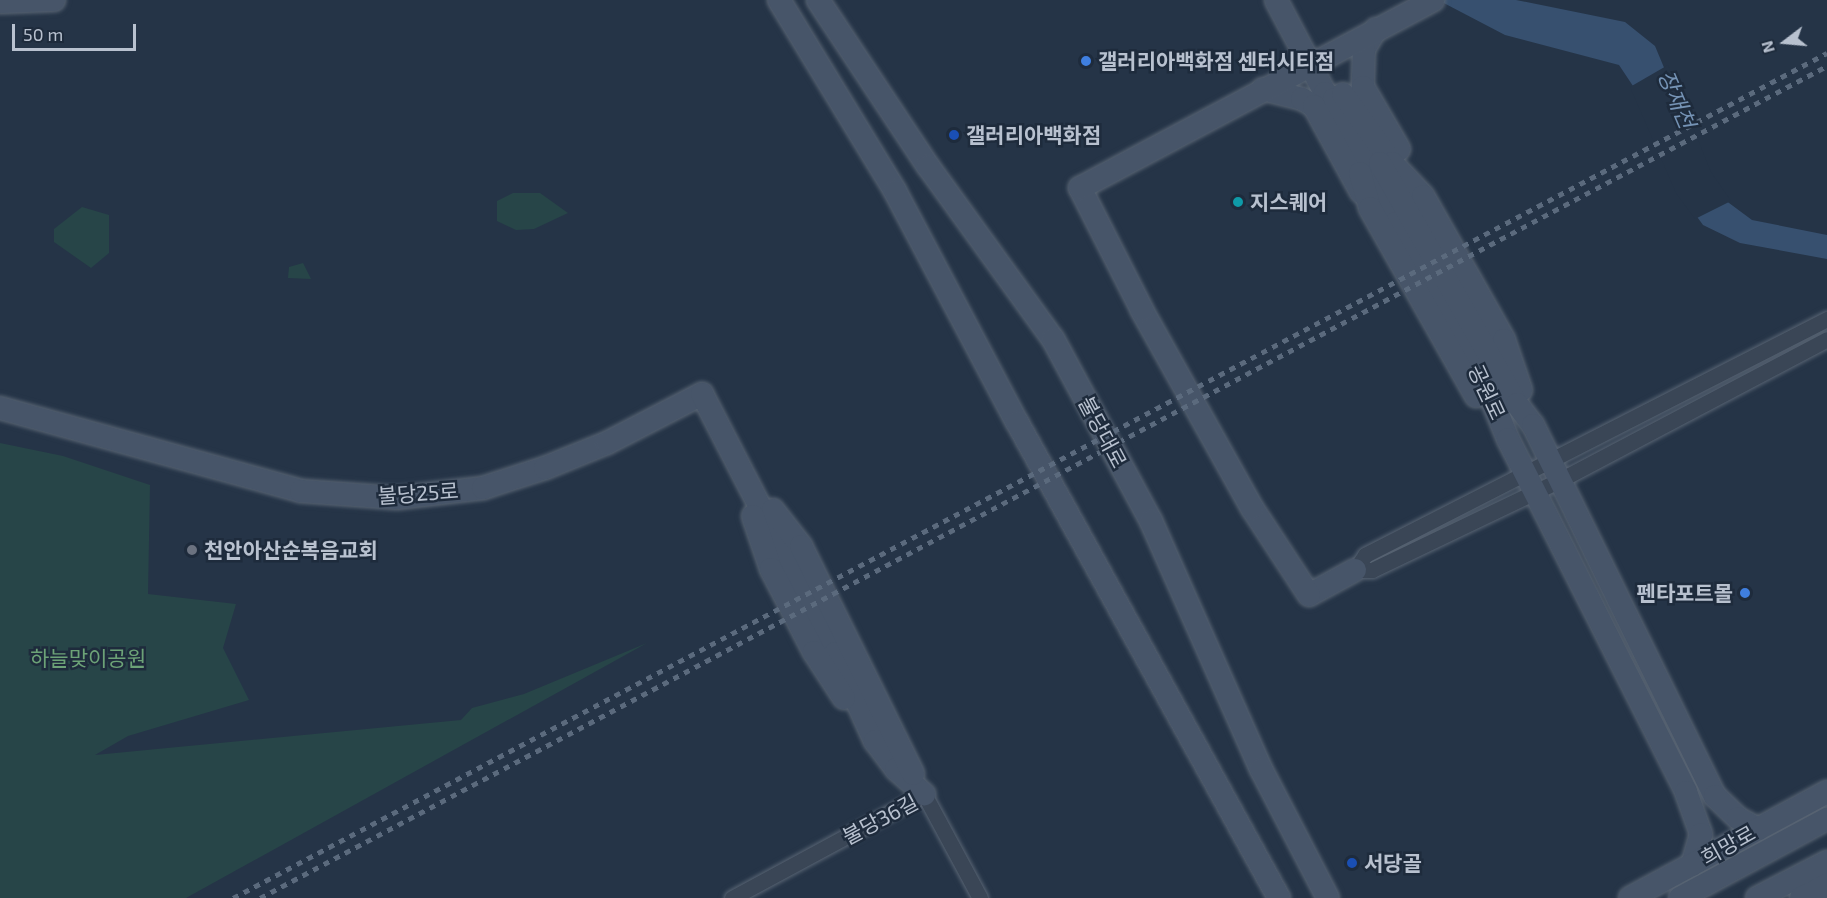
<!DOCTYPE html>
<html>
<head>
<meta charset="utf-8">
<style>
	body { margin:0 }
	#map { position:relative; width:1827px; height:898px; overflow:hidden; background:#253447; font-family:"Exo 2","Noto Sans KR",sans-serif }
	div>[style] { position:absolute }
	.green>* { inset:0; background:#274548 }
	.water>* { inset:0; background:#37506f }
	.pier>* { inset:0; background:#253447 }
	.roads { filter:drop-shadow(0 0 2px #586473) drop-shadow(0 0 2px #586473) }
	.street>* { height:15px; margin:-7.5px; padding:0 7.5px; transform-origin:7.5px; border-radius:7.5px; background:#3a4656 }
	.secondary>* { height:22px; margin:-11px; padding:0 11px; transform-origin:11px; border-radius:11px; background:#475569 }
	.rail>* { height:4.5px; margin-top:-2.25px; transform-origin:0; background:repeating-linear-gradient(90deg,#5b6a7d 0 6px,transparent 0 12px) }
	.dots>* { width:16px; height:16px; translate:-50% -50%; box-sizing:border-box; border:3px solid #1e2b3c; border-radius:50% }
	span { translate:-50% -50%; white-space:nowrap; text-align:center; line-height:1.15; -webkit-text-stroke:5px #1e2b3c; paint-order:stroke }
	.poi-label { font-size:21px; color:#b8c1cf; font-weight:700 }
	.left { translate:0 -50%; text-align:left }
	.right { translate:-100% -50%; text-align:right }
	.street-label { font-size:21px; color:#b8c1cf }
	.park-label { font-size:21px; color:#6ca277 }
	.water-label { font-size:22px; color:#7593b5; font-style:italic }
	.north { position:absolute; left:1755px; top:12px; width:60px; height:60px; -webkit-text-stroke:4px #1e2b3c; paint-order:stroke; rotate:254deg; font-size:16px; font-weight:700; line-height:24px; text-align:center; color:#b8c1cf }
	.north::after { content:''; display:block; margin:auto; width:21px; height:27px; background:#b8c1cf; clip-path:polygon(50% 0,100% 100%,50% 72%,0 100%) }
	.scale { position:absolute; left:12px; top:24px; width:124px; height:27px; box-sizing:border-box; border:3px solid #b8c1cf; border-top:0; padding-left:8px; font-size:18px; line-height:21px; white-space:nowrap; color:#b8c1cf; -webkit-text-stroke:4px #1e2b3c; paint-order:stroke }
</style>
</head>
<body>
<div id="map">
	<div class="green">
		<div style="clip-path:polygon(513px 193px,540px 193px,568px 213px,534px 229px,516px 230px,497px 221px,497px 201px)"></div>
		<div style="clip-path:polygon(82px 207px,109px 215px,109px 253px,91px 268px,54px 242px,54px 229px)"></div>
		<div style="clip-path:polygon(303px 263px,311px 279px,288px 278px,289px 267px)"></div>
		<div style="clip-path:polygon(0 443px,63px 456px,150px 485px,148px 594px,236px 604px,223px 648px,249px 700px,128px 736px,95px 755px,461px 720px,472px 708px,524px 694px,647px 643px,186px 898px,0 898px)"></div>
	</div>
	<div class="water">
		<div style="clip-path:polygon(1438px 0,1516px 0,1625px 22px,1655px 46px,1708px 173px,1725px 200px,1752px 220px,1827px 235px,1827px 259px,1740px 243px,1703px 225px,1679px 192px,1637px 92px,1619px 65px,1505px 35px)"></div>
	</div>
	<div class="pier">
		<div style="clip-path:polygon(1668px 65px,1711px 172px,1731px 201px,1695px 219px,1676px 193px,1630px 87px)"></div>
	</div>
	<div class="roads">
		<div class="street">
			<div style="left:1355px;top:570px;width:18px;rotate:-56deg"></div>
			<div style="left:1365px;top:555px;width:519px;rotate:-27.06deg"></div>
			<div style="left:1355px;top:570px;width:17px"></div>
			<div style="left:1372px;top:570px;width:208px;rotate:-25.6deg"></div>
			<div style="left:1560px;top:480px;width:302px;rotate:-27.8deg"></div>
			<div style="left:732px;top:898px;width:218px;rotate:-28.4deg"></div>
			<div style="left:924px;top:794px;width:118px;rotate:61.7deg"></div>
		</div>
		<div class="secondary">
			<div style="left:779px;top:0;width:223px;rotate:58.7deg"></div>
			<div style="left:895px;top:191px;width:261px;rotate:62.2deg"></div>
			<div style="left:1017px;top:422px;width:543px;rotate:61.17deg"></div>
			<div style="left:818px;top:0;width:199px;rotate:56.5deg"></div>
			<div style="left:928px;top:166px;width:213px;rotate:54.2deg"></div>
			<div style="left:1053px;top:339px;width:207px;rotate:61.7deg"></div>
			<div style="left:1151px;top:521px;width:271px;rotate:66.1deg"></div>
			<div style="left:1261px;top:769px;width:145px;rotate:62.6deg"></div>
			<div style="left:1276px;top:0;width:105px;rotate:62.2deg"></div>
			<div style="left:1325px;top:93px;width:11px;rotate:34deg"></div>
			<div style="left:1334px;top:99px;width:138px;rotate:63.8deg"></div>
			<div style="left:1395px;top:223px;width:189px;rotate:60.9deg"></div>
			<div style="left:1487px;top:388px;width:55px;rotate:67.6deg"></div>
			<div style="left:1508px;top:439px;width:395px;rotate:63.2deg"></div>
			<div style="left:1686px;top:792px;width:45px;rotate:70.3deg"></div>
			<div style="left:1701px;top:834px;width:32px;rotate:106deg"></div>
			<div style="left:0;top:2px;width:54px;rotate:-2.1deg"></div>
			<div style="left:1376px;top:29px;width:23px;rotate:121deg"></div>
			<div style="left:1364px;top:49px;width:38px;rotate:92deg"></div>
			<div style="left:1363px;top:87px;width:72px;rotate:59.9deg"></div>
			<div style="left:1263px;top:89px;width:40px;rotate:14.4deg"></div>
			<div style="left:1302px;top:99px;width:14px;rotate:30deg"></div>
			<div style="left:1314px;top:106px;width:98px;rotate:61.3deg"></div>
			<div style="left:1343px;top:94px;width:85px;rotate:54.6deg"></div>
			<div style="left:1392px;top:163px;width:45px;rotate:46.8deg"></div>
			<div style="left:1423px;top:196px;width:165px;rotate:60.6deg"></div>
			<div style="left:1504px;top:340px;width:53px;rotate:71.2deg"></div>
			<div style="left:1380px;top:163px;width:277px;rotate:60.4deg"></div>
			<div style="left:1517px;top:404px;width:26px;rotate:53deg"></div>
			<div style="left:1533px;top:425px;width:413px;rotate:63.9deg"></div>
			<div style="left:1715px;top:796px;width:32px;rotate:44deg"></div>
			<div style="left:1738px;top:818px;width:23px;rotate:29deg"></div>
			<div style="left:1360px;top:173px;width:36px;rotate:74deg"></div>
			<div style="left:1370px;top:208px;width:216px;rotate:60.6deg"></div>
			<div style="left:0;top:408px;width:312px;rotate:15.4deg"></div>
			<div style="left:301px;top:491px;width:96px;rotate:4.2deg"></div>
			<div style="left:397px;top:498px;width:87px;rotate:-6.6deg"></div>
			<div style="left:483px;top:488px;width:65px;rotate:-17.9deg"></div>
			<div style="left:545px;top:468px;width:67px;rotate:-22deg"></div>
			<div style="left:607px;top:443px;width:107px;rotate:-27.3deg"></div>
			<div style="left:702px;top:394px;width:291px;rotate:62.8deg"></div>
			<div style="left:835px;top:653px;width:97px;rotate:65.6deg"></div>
			<div style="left:875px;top:741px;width:35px;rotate:53deg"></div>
			<div style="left:896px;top:769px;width:38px;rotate:42deg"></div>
			<div style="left:773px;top:510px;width:46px;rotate:52.1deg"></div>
			<div style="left:801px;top:546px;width:254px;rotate:63.8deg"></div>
			<div style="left:753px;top:516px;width:56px;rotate:71.2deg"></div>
			<div style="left:771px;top:569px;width:93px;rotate:62.6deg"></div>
			<div style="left:814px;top:652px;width:55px;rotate:56.9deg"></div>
			<div style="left:1355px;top:570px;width:52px;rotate:151.5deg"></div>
			<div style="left:1309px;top:595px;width:104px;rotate:-123.2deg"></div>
			<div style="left:1252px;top:508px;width:227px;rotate:-119.1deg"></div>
			<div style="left:1142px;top:310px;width:137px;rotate:-116.9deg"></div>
			<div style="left:1080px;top:188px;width:400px;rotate:-28deg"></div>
			<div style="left:1630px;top:898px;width:224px;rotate:-28.3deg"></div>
			<div style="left:1680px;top:898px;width:167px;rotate:-28.3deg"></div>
			<div style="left:1757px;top:898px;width:79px;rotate:-27.2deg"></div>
			<div style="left:1801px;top:898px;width:29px;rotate:-27deg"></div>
		</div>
	</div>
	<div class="rail">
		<div style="left:233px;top:898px;width:1804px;rotate:-27.93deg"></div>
		<div style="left:260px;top:898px;width:1774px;rotate:-27.97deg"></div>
	</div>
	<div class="dots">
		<div style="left:1086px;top:61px;background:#3f7fe0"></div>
		<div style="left:954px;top:135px;background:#1a4fb4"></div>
		<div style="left:1238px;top:202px;background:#0f9aa8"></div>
		<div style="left:192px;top:550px;background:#6b7280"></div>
		<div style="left:1745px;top:593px;background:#3f7fe0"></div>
		<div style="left:1352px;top:863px;background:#1a4fb4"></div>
	</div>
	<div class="poi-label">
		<span class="left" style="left:1098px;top:61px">갤러리아백화점 센터시티점</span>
		<span class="left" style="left:966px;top:135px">갤러리아백화점</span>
		<span class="left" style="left:1250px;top:202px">지스퀘어</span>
		<span class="left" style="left:204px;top:550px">천안아산순복음교회</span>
		<span class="right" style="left:1733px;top:593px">펜타포트몰</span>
		<span class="left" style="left:1364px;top:863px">서당골</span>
	</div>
	<div class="street-label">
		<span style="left:1487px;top:392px;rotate:65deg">공원로</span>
		<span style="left:1103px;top:432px;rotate:62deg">불당대로</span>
		<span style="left:418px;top:493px;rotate:-4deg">불당25로</span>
		<span style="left:880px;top:819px;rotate:-28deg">불당36길</span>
		<span style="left:1728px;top:845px;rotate:-29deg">희망로</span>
	</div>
	<div class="park-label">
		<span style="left:88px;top:658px">하늘맞이공원</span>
	</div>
	<div class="water-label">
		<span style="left:1677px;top:99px;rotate:67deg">장재천</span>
	</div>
	<div class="north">N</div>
	<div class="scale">50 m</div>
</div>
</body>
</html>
